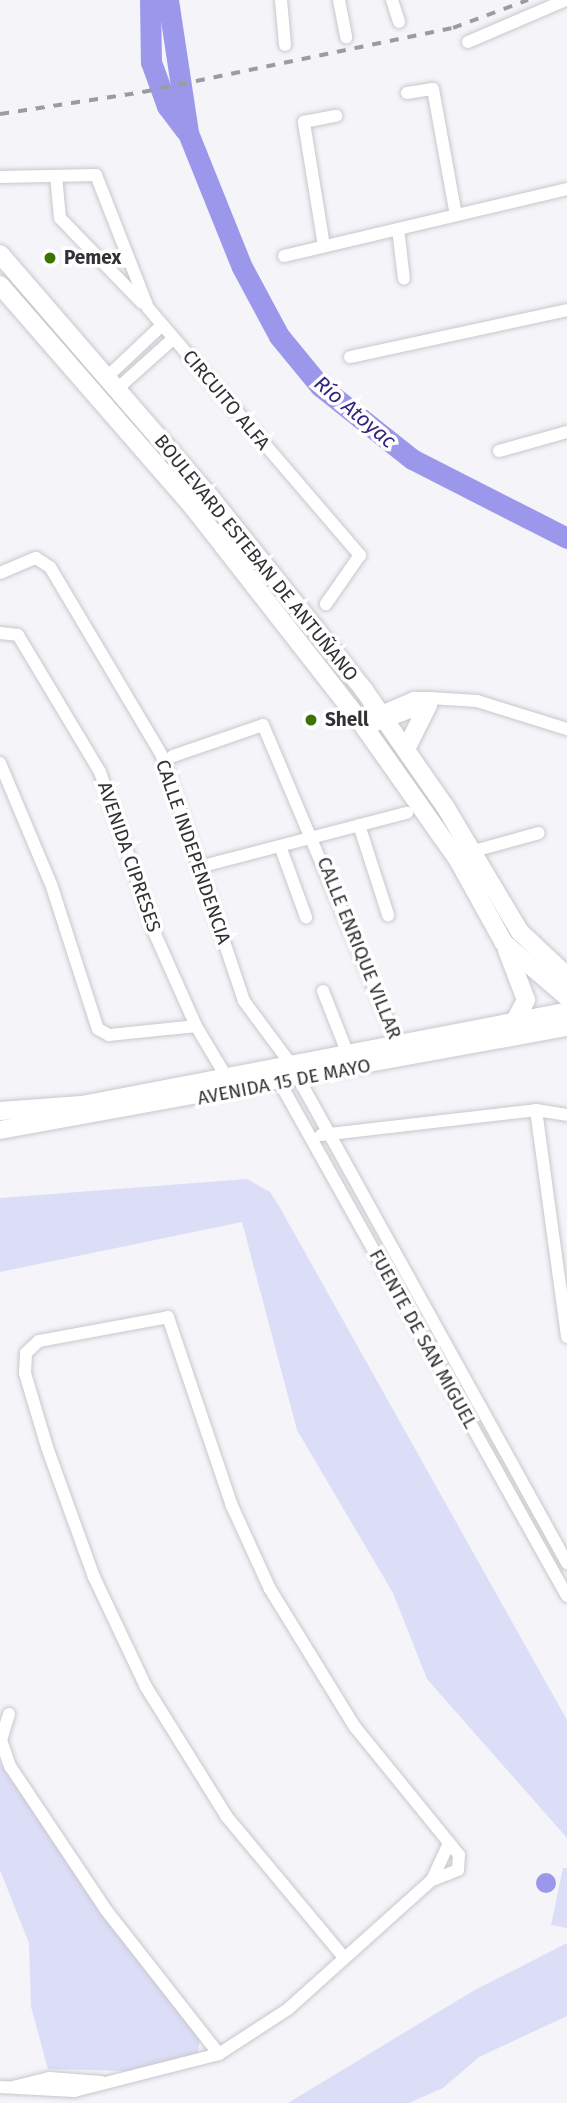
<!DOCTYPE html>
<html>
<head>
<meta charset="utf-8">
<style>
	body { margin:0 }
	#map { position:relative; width:567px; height:2103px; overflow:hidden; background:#f4f4f9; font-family:"Fira Sans",sans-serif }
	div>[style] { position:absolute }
	.green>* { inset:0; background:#dcddf7 }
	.water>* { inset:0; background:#9b98eb }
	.round { border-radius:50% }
	.river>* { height:21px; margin:-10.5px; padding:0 10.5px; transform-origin:10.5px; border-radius:10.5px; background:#9b98eb }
	.roads { filter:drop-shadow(0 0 2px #c8c8cc) drop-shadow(0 0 2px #c8c8cc) }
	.street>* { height:12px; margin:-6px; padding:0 6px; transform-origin:6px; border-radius:6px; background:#fff }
	.secondary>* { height:18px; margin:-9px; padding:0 9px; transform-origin:9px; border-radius:9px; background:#fff }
	.rail>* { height:3.5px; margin-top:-1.75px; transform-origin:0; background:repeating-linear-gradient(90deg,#9c9ca0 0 9px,transparent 0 18px) }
	.dots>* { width:19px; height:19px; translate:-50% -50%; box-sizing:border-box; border:4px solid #fff; border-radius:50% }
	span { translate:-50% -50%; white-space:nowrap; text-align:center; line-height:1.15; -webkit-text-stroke:7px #fff; paint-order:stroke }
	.poi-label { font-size:19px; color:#323234; font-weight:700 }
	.left { translate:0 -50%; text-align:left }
	.street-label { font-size:19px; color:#323234 }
	.water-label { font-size:21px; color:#372482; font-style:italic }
</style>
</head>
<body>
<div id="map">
	<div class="green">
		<div style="clip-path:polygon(247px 1179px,270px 1192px,279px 1206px,567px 1720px,567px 1838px,427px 1679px,393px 1593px,297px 1430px,242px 1222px,0 1272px,0 1198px)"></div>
		<div style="clip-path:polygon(0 1763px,107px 1921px,200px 2038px,198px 2053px,128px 2071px,48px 2069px,31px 2007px,29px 1943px,0 1870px)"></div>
		<div style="clip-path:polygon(563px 1868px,567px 1868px,567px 1928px,551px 1925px)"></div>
		<div style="clip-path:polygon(567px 1943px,567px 2016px,479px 2057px,443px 2088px,409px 2103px,288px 2103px,473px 1991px)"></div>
	</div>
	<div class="water">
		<div class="round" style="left:536px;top:1873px;width:20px;height:20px"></div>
	</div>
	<div class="river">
		<div style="left:150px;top:0;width:62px;rotate:89.1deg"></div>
		<div style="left:151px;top:62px;width:47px;rotate:70deg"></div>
		<div style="left:167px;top:106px;width:31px;rotate:53deg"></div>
		<div style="left:168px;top:0;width:134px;rotate:81.4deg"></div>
		<div style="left:188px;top:133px;width:144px;rotate:68.1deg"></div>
		<div style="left:242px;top:267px;width:78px;rotate:61.8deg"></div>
		<div style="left:279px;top:336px;width:65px;rotate:50.6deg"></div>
		<div style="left:320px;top:386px;width:117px;rotate:38.4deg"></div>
		<div style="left:412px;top:459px;width:174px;rotate:27deg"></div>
	</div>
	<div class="roads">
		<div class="street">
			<div style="left:281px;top:0;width:45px;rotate:84.9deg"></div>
			<div style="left:339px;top:0;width:38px;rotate:79deg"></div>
			<div style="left:392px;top:0;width:23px;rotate:72deg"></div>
			<div style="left:468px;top:42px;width:107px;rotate:-23.2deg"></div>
			<div style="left:407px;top:93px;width:26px;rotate:-9deg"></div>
			<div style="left:433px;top:89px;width:128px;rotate:79.7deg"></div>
			<div style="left:56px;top:176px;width:42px;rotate:84.6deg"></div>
			<div style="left:60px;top:218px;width:118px;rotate:46deg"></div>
			<div style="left:0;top:177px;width:96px;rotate:-1.2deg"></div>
			<div style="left:96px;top:175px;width:143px;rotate:68.6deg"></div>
			<div style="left:148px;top:308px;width:326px;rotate:49.4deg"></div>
			<div style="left:360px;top:555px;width:60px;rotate:124.8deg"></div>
			<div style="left:398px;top:229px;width:50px;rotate:83.2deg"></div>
			<div style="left:324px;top:246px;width:126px;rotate:-99.2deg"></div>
			<div style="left:304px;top:122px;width:33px;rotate:-11deg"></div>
			<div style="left:284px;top:256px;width:291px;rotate:-13.3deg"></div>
			<div style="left:350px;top:357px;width:222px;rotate:-12.2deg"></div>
			<div style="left:107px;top:377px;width:76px;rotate:-43.4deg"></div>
			<div style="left:117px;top:389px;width:76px;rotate:-41.8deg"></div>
			<div style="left:499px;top:451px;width:71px;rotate:-15.6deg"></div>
			<div style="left:0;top:573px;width:39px;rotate:-23deg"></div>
			<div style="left:36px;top:558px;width:17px;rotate:33deg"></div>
			<div style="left:50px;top:567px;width:220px;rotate:59.3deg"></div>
			<div style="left:162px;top:756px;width:258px;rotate:71.5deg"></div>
			<div style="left:244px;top:1001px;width:77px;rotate:53.4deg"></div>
			<div style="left:290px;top:1063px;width:572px;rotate:61.01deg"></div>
			<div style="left:0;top:633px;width:18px;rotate:6deg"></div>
			<div style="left:18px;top:635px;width:160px;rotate:59.1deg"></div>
			<div style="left:100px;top:772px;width:171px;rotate:71.2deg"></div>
			<div style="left:155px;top:934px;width:101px;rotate:66deg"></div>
			<div style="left:196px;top:1026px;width:66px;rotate:59.2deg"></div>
			<div style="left:360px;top:721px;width:59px;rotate:-23.1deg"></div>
			<div style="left:414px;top:698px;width:16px"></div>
			<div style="left:430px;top:698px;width:47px;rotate:3.7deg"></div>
			<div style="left:477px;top:701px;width:94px;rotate:17.3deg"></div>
			<div style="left:366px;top:729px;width:70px;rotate:-21deg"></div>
			<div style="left:173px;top:756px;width:95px;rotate:-19deg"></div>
			<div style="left:263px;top:725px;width:352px;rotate:67.1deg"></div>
			<div style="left:0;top:763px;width:134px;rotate:67.2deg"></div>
			<div style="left:52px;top:887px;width:149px;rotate:72.1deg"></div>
			<div style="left:98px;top:1029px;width:13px;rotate:29deg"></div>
			<div style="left:109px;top:1035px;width:87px;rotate:-5.9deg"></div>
			<div style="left:359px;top:825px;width:95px;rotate:72.1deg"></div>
			<div style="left:280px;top:846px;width:76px;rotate:69.9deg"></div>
			<div style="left:474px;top:851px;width:67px;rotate:-15.5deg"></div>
			<div style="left:199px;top:867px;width:215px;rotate:-14.6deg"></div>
			<div style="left:323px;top:991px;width:66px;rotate:68.5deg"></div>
			<div style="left:275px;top:1074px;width:598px;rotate:60.78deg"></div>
			<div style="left:536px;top:1110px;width:229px;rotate:82.2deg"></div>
			<div style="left:321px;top:1135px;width:216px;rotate:-6.6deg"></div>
			<div style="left:536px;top:1110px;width:31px;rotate:9deg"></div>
			<div style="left:9px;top:1714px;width:27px;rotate:107deg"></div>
			<div style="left:1px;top:1740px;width:28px;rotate:71deg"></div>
			<div style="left:10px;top:1766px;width:173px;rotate:56.3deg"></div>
			<div style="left:106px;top:1910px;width:183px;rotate:51.9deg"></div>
			<div style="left:342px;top:1955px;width:180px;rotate:-129.8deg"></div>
			<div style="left:227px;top:1817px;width:153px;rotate:-121.9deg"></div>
			<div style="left:146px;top:1687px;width:122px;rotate:-115.3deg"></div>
			<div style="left:94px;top:1577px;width:138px;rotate:-109.9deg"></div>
			<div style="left:47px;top:1447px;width:77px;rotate:-106.6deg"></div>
			<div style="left:25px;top:1373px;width:20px;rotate:-87deg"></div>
			<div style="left:26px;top:1353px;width:18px;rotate:-43deg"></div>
			<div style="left:39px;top:1341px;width:131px;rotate:-10.5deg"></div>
			<div style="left:168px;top:1317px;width:200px;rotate:71.3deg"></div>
			<div style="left:232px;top:1506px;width:91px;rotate:65.4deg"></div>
			<div style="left:270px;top:1589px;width:162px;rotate:58.4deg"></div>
			<div style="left:355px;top:1727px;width:165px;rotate:50.9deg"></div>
			<div style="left:459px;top:1855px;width:15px;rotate:94deg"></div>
			<div style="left:458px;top:1870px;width:28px;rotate:159deg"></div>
			<div style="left:0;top:2087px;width:74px;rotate:3.1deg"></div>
			<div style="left:74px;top:2091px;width:150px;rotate:-14.3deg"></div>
			<div style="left:219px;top:2054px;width:82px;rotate:-33.1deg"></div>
			<div style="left:288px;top:2009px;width:193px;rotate:-41.9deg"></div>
			<div style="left:432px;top:1880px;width:41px;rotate:-65.3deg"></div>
			<div style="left:13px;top:2087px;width:38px;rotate:-14deg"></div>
			<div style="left:50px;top:2078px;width:51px;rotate:4.5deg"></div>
		</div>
		<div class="secondary">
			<div style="left:0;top:254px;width:321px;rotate:49.2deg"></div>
			<div style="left:210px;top:497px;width:247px;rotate:51.4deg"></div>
			<div style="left:364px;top:690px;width:144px;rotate:55.2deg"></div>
			<div style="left:446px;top:808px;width:144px;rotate:59.2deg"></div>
			<div style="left:520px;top:932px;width:64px;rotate:43.1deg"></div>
			<div style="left:0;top:285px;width:294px;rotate:49deg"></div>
			<div style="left:193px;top:507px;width:271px;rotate:52deg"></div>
			<div style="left:360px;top:721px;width:170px;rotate:54.8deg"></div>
			<div style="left:458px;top:860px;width:95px;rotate:61deg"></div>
			<div style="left:504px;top:943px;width:83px;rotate:40.6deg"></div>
			<div style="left:406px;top:749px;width:49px;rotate:-63.4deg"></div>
			<div style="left:507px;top:950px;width:53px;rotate:69.2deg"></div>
			<div style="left:526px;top:1000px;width:24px;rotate:118deg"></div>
			<div style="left:0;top:1111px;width:82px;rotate:-4.2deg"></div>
			<div style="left:82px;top:1105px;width:494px;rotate:-10.9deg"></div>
			<div style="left:0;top:1130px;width:576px;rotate:-10.3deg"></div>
		</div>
	</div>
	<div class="rail">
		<div style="left:0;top:114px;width:145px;rotate:-8.7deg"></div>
		<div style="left:143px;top:92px;width:317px;rotate:-11.7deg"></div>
		<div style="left:453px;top:28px;width:80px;rotate:-20.5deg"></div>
	</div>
	<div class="dots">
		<div style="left:50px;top:258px;background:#3c7403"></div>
		<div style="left:311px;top:720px;background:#3c7403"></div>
	</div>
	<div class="poi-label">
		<span class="left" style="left:64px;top:258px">Pemex</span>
		<span class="left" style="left:325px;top:720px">Shell</span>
	</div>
	<div class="street-label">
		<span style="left:226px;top:400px;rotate:50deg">CIRCUITO ALFA</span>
		<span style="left:256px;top:558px;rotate:51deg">BOULEVARD ESTEBAN DE ANTUÑANO</span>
		<span style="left:193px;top:852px;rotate:71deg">CALLE INDEPENDENCIA</span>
		<span style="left:129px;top:857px;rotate:71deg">AVENIDA CIPRESES</span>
		<span style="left:359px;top:948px;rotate:68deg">CALLE ENRIQUE VILLAR</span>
		<span style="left:284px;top:1082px;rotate:-11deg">AVENIDA 15 DE MAYO</span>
		<span style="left:423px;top:1339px;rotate:61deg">FUENTE DE SAN MIGUEL</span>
	</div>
	<div class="water-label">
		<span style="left:355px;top:412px;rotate:40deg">Río Atoyac</span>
	</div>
</div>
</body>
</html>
